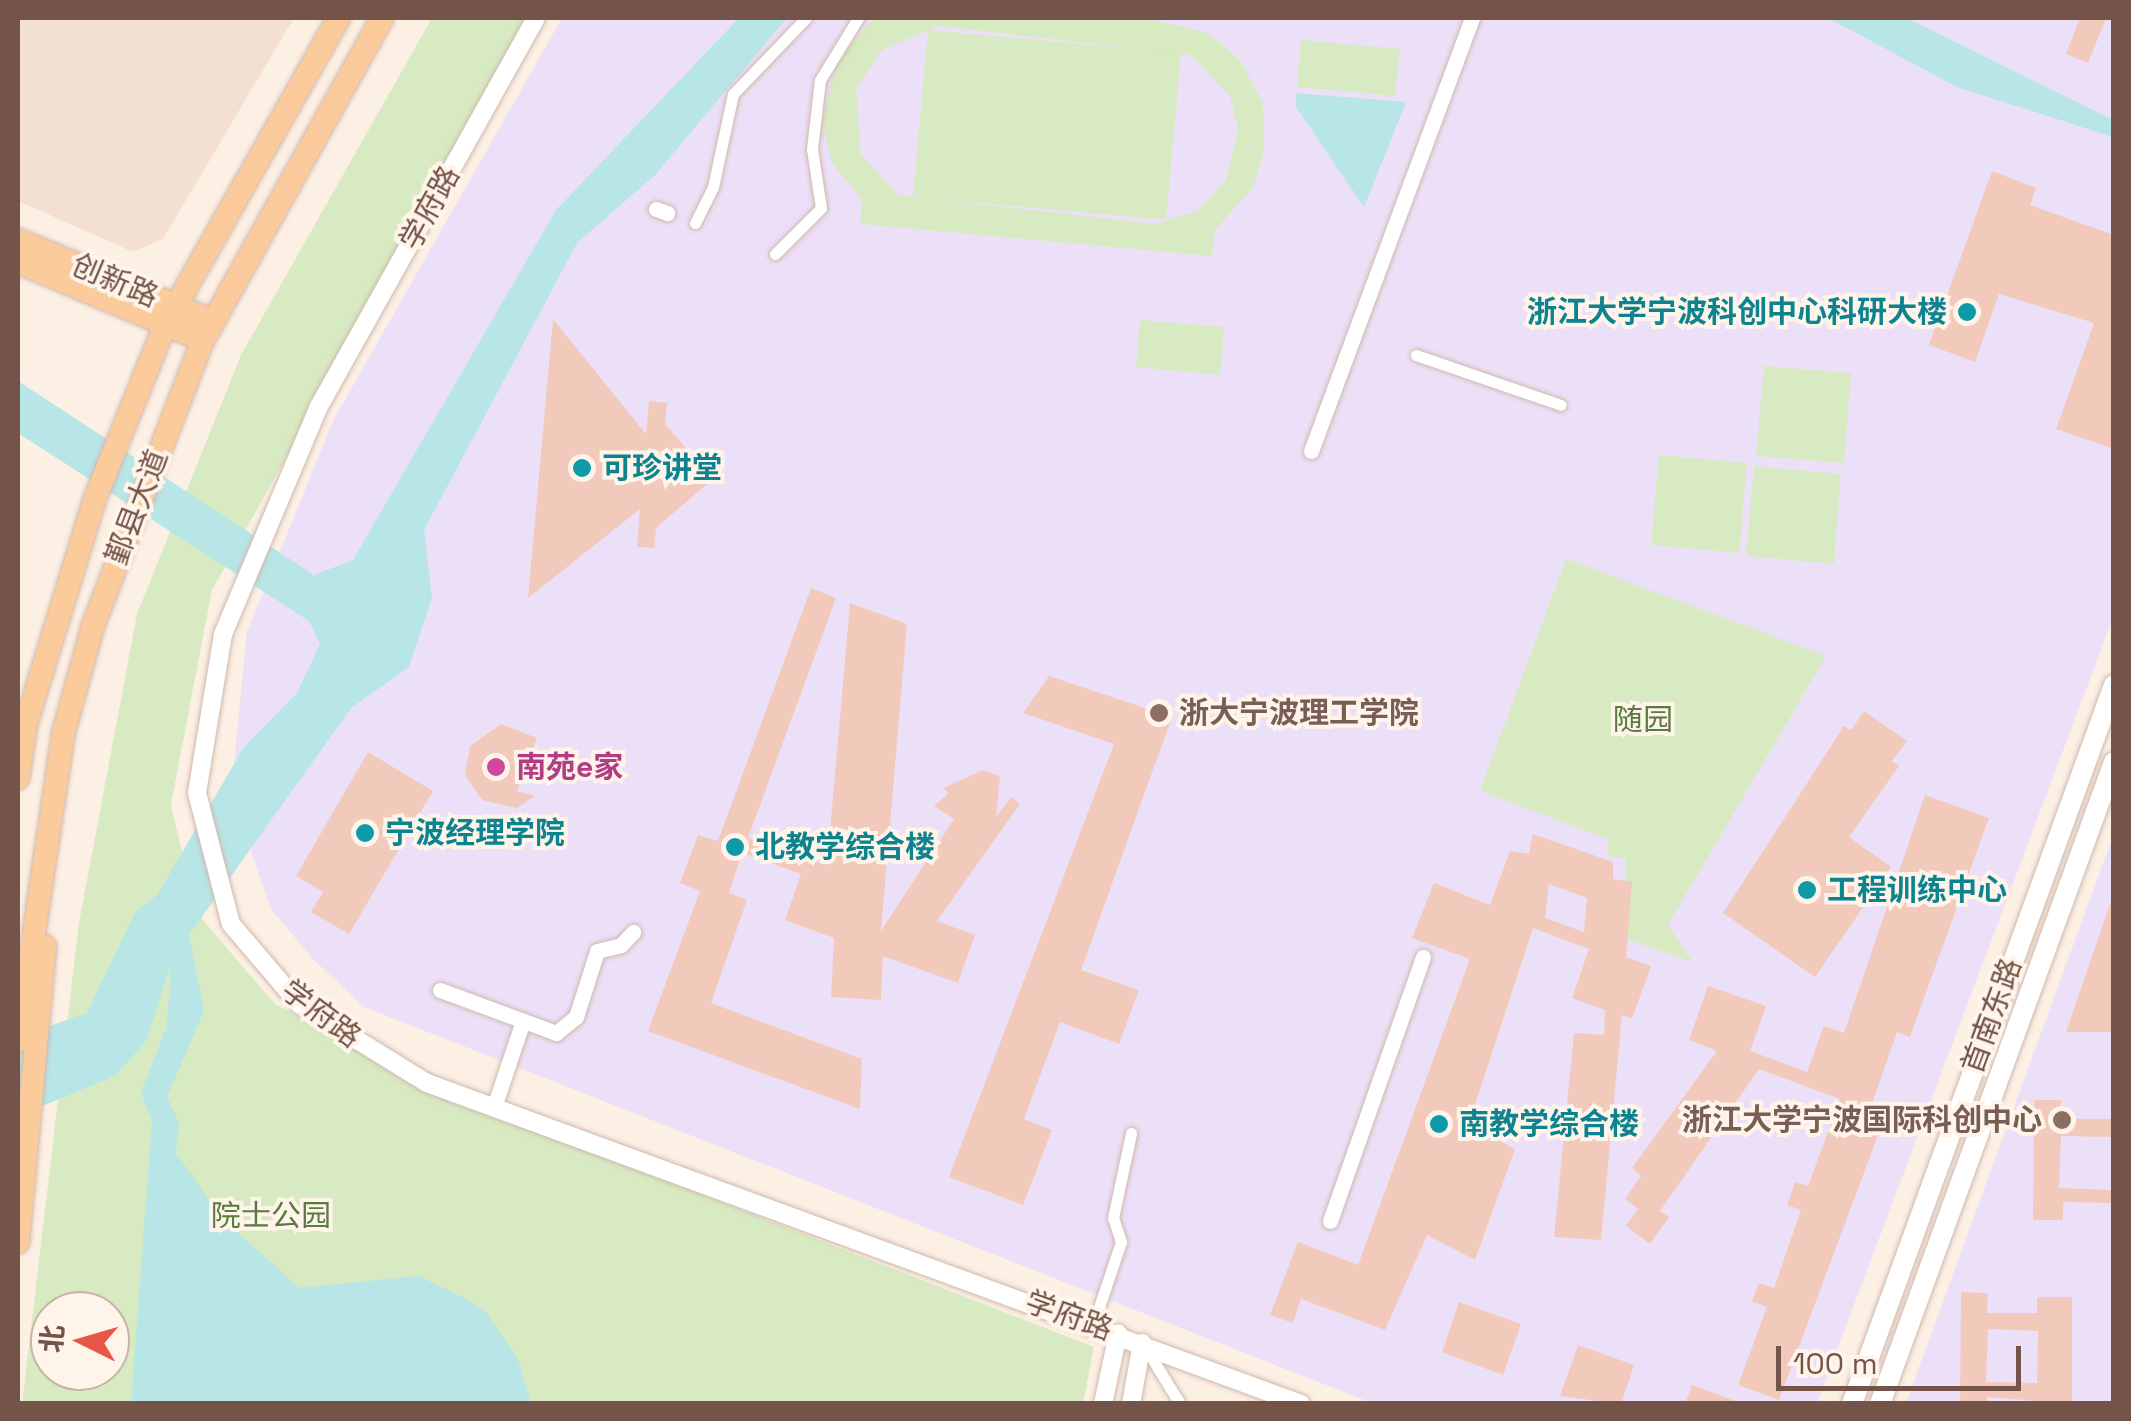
<!DOCTYPE html>
<html>
<head>
<meta charset="utf-8">
<style>
	body { margin:0 }
	#map { position:relative; width:2131px; height:1421px; overflow:hidden; background:#fcefe3; font-family:"Space Grotesk","Noto Sans SC",sans-serif }
	div>[style] { position:absolute }
	.residential>* { inset:0; background:#f4e0d1 }
	.education>* { inset:0; background:#ece0f8 }
	.green>* { inset:0; background:#d7eac2 }
	.water>* { inset:0; background:#b8e5e6 }
	.building>* { inset:0; background:#f2cabb }
	.roads { filter:drop-shadow(0 0 2px #d0b8ad) drop-shadow(0 0 2px #d0b8ad) }
	.pedestrian>* { height:11px; margin:-5.5px; padding:0 5.5px; transform-origin:5.5px; border-radius:5.5px; background:#fff }
	.minor>* { height:15px; margin:-7.5px; padding:0 7.5px; transform-origin:7.5px; border-radius:7.5px; background:#fff }
	.tertiary>* { height:18px; margin:-9px; padding:0 9px; transform-origin:9px; border-radius:9px; background:#fff }
	.secondary>* { height:20px; margin:-10px; padding:0 10px; transform-origin:10px; border-radius:10px; background:#fff }
	.primary>* { height:22px; margin:-11px; padding:0 11px; transform-origin:11px; border-radius:11px; background:#fbcb9b }
	.dots>* { width:28px; height:28px; translate:-50% -50%; box-sizing:border-box; border:5px solid #fff4e9; border-radius:50% }
	span { translate:-50% -50%; white-space:nowrap; text-align:center; line-height:1.15; -webkit-text-stroke:8px #fff4e9; paint-order:stroke }
	.street-label { font-size:30px; color:#745349 }
	.culture-label { font-size:30px; color:#0d838f; font-weight:700 }
	.right { translate:-100% -50%; text-align:right }
	.left { translate:0 -50%; text-align:left }
	.education-label { font-size:30px; color:#785e54; font-weight:700 }
	.park-label { font-size:30px; color:#597a41 }
	.hotel-label { font-size:30px; color:#b23c85; font-weight:700 }
	.frame { position:absolute; inset:0; border:20px solid #745349; pointer-events:none }
	.north { position:absolute; left:30px; top:1291px; width:100px; height:100px; box-sizing:border-box; background:#fff4e9; border:2px solid #c7b4a9; border-radius:50%; rotate:275deg; font-size:28px; font-weight:700; line-height:40px; text-align:center; color:#745349 }
	.north::after { content:''; display:block; margin:auto; width:35px; height:45px; background:#e65748; clip-path:polygon(50% 0,100% 100%,50% 72%,0 100%) }
	.scale { position:absolute; left:1776px; top:1346px; width:245px; height:45px; box-sizing:border-box; border:5px solid #745349; border-top:0; padding-left:12px; font-size:30px; line-height:35px; white-space:nowrap; color:#745349; -webkit-text-stroke:8px #fff4e9; paint-order:stroke }
</style>
</head>
<body>
<div id="map">
	<div class="residential">
		<div style="clip-path:polygon(18px 18px,294px 18px,163px 239px,133px 252px,18px 201px)"></div>
	</div>
	<div class="education">
		<div style="clip-path:polygon(562px 18px,2113px 18px,2113px 618px,1817px 1403px,1372px 1403px,364px 1007px,312px 958px,271px 909px,231px 794px,247px 632px,334px 419px)"></div>
		<div style="clip-path:polygon(2113px 836px,2113px 1403px,1906px 1403px)"></div>
	</div>
	<div class="green">
		<div style="clip-path:polygon(evenodd,432px 18px,532px 18px,212px 590px,171px 804px,195px 911px,275px 1004px,433px 1090px,1094px 1347px,1083px 1403px,22px 1404px,79px 923px,137px 614px,241px 355px,432px 18px,50px 1311px,110px 1311px,110px 1371px,50px 1371px,50px 1311px)"></div>
		<div style="clip-path:polygon(evenodd,874px 18px,1144px 18px,1208px 33px,1241px 61px,1263px 104px,1264px 150px,1253px 188px,1215px 230px,1212px 256px,860px 224px,862px 200px,832px 163px,822px 121px,837px 60px,874px 18px,938px 26px,1191px 55px,1230px 96px,1238px 128px,1226px 180px,1199px 210px,1156px 224px,898px 195px,861px 154px,856px 89px,882px 50px,938px 26px)"></div>
		<div style="clip-path:polygon(928px 30px,1181px 53px,1166px 220px,913px 197px)"></div>
		<div style="clip-path:polygon(1301px 40px,1400px 49px,1395px 96px,1297px 87px)"></div>
		<div style="clip-path:polygon(1140px 320px,1224px 327px,1220px 375px,1136px 367px)"></div>
		<div style="clip-path:polygon(1764px 366px,1851px 373px,1844px 463px,1756px 456px)"></div>
		<div style="clip-path:polygon(1659px 455px,1747px 463px,1739px 553px,1651px 545px)"></div>
		<div style="clip-path:polygon(1754px 466px,1841px 474px,1834px 564px,1746px 556px)"></div>
		<div style="clip-path:polygon(1566px 559px,1826px 656px,1668px 925px,1693px 962px,1623px 938px,1626px 859px,1608px 856px,1608px 839px,1480px 791px)"></div>
	</div>
	<div class="water">
		<div style="clip-path:polygon(739px 18px,787px 18px,655px 175px,577px 243px,424px 530px,432px 598px,409px 667px,352px 707px,189px 935px,204px 1011px,167px 1097px,179px 1123px,176px 1153px,222px 1218px,299px 1288px,419px 1276px,462px 1297px,485px 1311px,518px 1359px,531px 1403px,131px 1403px,152px 1121px,141px 1093px,167px 1026px,171px 964px,146px 1041px,115px 1076px,18px 1116px,18px 1037px,87px 1013px,135px 913px,157px 895px,244px 747px,297px 693px,320px 644px,309px 621px,18px 433px,18px 381px,314px 575px,353px 560px,556px 210px)"></div>
		<div style="clip-path:polygon(1828px 18px,1907px 18px,2113px 120px,2113px 137px,1957px 87px)"></div>
		<div style="clip-path:polygon(1296px 93px,1406px 102px,1364px 207px,1296px 107px)"></div>
	</div>
	<div class="building">
		<div style="clip-path:polygon(2080px 18px,2106px 18px,2088px 63px,2066px 54px)"></div>
		<div style="clip-path:polygon(1992px 171px,2036px 188px,2030px 205px,2114px 235px,2114px 449px,2056px 429px,2094px 323px,1999px 294px,1975px 362px,1929px 345px)"></div>
		<div style="clip-path:polygon(553px 319px,646px 434px,649px 401px,667px 403px,665px 424px,713px 479px,656px 528px,654px 548px,637px 547px,640px 509px,528px 598px)"></div>
		<div style="clip-path:polygon(811px 588px,836px 598px,748px 838px,827px 865px,850px 603px,907px 624px,881px 931px,954px 819px,934px 806px,949px 793px,943px 788px,983px 770px,1000px 776px,996px 817px,1011px 797px,1020px 804px,937px 921px,975px 935px,958px 983px,883px 956px,881px 1000px,831px 997px,834px 938px,785px 920px,801px 874px,742px 853px,729px 893px,747px 900px,711px 1003px,862px 1059px,860px 1109px,648px 1031px,700px 891px,680px 883px,698px 835px,718px 841px)"></div>
		<div style="clip-path:polygon(1049px 676px,1172px 717px,1081px 970px,1139px 990px,1119px 1044px,1060px 1022px,1024px 1119px,1052px 1130px,1023px 1205px,949px 1177px,1114px 744px,1023px 713px)"></div>
		<div style="clip-path:polygon(1864px 711px,1907px 741px,1892px 761px,1899px 766px,1849px 837px,1891px 867px,1815px 977px,1723px 913px,1844px 726px,1851px 730px)"></div>
		<div style="clip-path:polygon(501px 724px,537px 738px,517px 791px,535px 796px,517px 808px,482px 800px,465px 775px,470px 746px)"></div>
		<div style="clip-path:polygon(368px 752px,433px 791px,349px 934px,311px 912px,323px 892px,296px 876px)"></div>
		<div style="clip-path:polygon(1925px 795px,1989px 818px,1910px 1037px,1897px 1032px,1865px 1124px,1880px 1130px,1779px 1400px,1738px 1385px,1767px 1307px,1752px 1301px,1759px 1283px,1774px 1288px,1801px 1210px,1787px 1205px,1795px 1182px,1808px 1186px,1840px 1099px,1759px 1069px,1660px 1211px,1669px 1217px,1650px 1244px,1626px 1226px,1638px 1209px,1625px 1199px,1641px 1176px,1632px 1168px,1717px 1051px,1689px 1040px,1708px 986px,1766px 1006px,1750px 1051px,1807px 1072px,1824px 1026px,1844px 1033px)"></div>
		<div style="clip-path:polygon(evenodd,1533px 834px,1613px 862px,1613px 879px,1632px 882px,1626px 957px,1651px 966px,1632px 1019px,1622px 1015px,1601px 1240px,1554px 1237px,1574px 1033px,1604px 1035px,1605px 1010px,1572px 998px,1589px 949px,1533px 928px,1469px 1123px,1515px 1149px,1475px 1260px,1427px 1235px,1385px 1330px,1301px 1299px,1293px 1323px,1270px 1315px,1298px 1242px,1358px 1265px,1470px 959px,1412px 938px,1434px 883px,1490px 905px,1510px 851px,1529px 854px,1533px 834px,1549px 884px,1587px 898px,1584px 932px,1545px 918px,1549px 884px)"></div>
		<div style="clip-path:polygon(2111px 901px,2114px 1032px,2066px 1032px)"></div>
		<div style="clip-path:polygon(2034px 1100px,2061px 1100px,2060px 1119px,2114px 1119px,2114px 1137px,2061px 1136px,2059px 1188px,2114px 1190px,2114px 1203px,2063px 1202px,2063px 1220px,2033px 1220px)"></div>
		<div style="clip-path:polygon(evenodd,1961px 1292px,1988px 1293px,1987px 1313px,2037px 1313px,2037px 1297px,2072px 1297px,2072px 1404px,1987px 1397px,1987px 1404px,1960px 1404px,1961px 1292px,1988px 1329px,2038px 1331px,2037px 1383px,1986px 1382px,1988px 1329px)"></div>
		<div style="clip-path:polygon(1459px 1302px,1521px 1324px,1503px 1375px,1442px 1352px)"></div>
		<div style="clip-path:polygon(1578px 1345px,1634px 1365px,1621px 1404px,1560px 1396px)"></div>
		<div style="clip-path:polygon(1692px 1385px,1738px 1402px,1737px 1404px,1685px 1404px)"></div>
	</div>
	<div class="roads">
		<div class="pedestrian">
			<div style="left:695px;top:223px;width:40px;rotate:-63.4deg"></div>
			<div style="left:713px;top:187px;width:95px;rotate:-77.9deg"></div>
			<div style="left:733px;top:94px;width:105px;rotate:-46.2deg"></div>
			<div style="left:775px;top:254px;width:65px;rotate:-45deg"></div>
			<div style="left:821px;top:208px;width:60px;rotate:-98.7deg"></div>
			<div style="left:812px;top:149px;width:69px;rotate:-83.4deg"></div>
			<div style="left:820px;top:80px;width:73px;rotate:-58.5deg"></div>
			<div style="left:1416px;top:355px;width:153px;rotate:19deg"></div>
			<div style="left:1093px;top:1325px;width:88px;rotate:-71.4deg"></div>
			<div style="left:1121px;top:1242px;width:25px;rotate:-108deg"></div>
			<div style="left:1113px;top:1218px;width:87px;rotate:-78deg"></div>
			<div style="left:1145px;top:1347px;width:67px;rotate:58.4deg"></div>
		</div>
		<div class="minor">
			<div style="left:656px;top:209px;width:12px;rotate:20deg"></div>
			<div style="left:1311px;top:451px;width:462px;rotate:-69.6deg"></div>
			<div style="left:440px;top:990px;width:124px;rotate:20.3deg"></div>
			<div style="left:556px;top:1033px;width:26px;rotate:-39deg"></div>
			<div style="left:576px;top:1017px;width:69px;rotate:-72.3deg"></div>
			<div style="left:597px;top:951px;width:25px;rotate:-14deg"></div>
			<div style="left:621px;top:945px;width:18px;rotate:-47deg"></div>
			<div style="left:494px;top:1107px;width:91px;rotate:-71.4deg"></div>
			<div style="left:1330px;top:1221px;width:280px;rotate:-70.6deg"></div>
		</div>
		<div class="tertiary">
			<div style="left:536px;top:18px;width:445px;rotate:119.2deg"></div>
			<div style="left:319px;top:406px;width:247px;rotate:112.8deg"></div>
			<div style="left:223px;top:634px;width:161px;rotate:99.3deg"></div>
			<div style="left:197px;top:793px;width:135px;rotate:75.5deg"></div>
			<div style="left:231px;top:924px;width:105px;rotate:49.6deg"></div>
			<div style="left:299px;top:1004px;width:150px;rotate:31.7deg"></div>
			<div style="left:427px;top:1083px;width:931px;rotate:20.17deg"></div>
			<div style="left:1103px;top:1404px;width:72px;rotate:-77.9deg"></div>
			<div style="left:1131px;top:1404px;width:62px;rotate:-79.8deg"></div>
		</div>
		<div class="secondary">
			<div style="left:1852px;top:1404px;width:765px;rotate:-69.98deg"></div>
			<div style="left:1880px;top:1404px;width:683px;rotate:-69.97deg"></div>
		</div>
		<div class="primary">
			<div style="left:18px;top:240px;width:211px;rotate:22.6deg"></div>
			<div style="left:18px;top:262px;width:201px;rotate:22.9deg"></div>
			<div style="left:18px;top:778px;width:55px;rotate:-81.6deg"></div>
			<div style="left:26px;top:724px;width:233px;rotate:-73deg"></div>
			<div style="left:94px;top:501px;width:190px;rotate:-68deg"></div>
			<div style="left:165px;top:325px;width:353px;rotate:-60.5deg"></div>
			<div style="left:18px;top:1041px;width:313px;rotate:-81.6deg"></div>
			<div style="left:64px;top:731px;width:109px;rotate:-74.6deg"></div>
			<div style="left:93px;top:626px;width:306px;rotate:-69deg"></div>
			<div style="left:203px;top:340px;width:368px;rotate:-60.9deg"></div>
			<div style="left:18px;top:1242px;width:297px;rotate:-84.8deg"></div>
		</div>
	</div>
	<div class="dots">
		<div style="left:1967px;top:312px;background:#0f9aa8"></div>
		<div style="left:582px;top:468px;background:#0f9aa8"></div>
		<div style="left:1159px;top:713px;background:#8d6e63"></div>
		<div style="left:496px;top:767px;background:#d1479c"></div>
		<div style="left:365px;top:833px;background:#0f9aa8"></div>
		<div style="left:735px;top:847px;background:#0f9aa8"></div>
		<div style="left:1807px;top:890px;background:#0f9aa8"></div>
		<div style="left:2062px;top:1120px;background:#8d6e63"></div>
		<div style="left:1439px;top:1124px;background:#0f9aa8"></div>
	</div>
	<div class="street-label">
		<span style="left:430px;top:208px;rotate:-61deg">学府路</span>
		<span style="left:115px;top:281px;rotate:23deg">创新路</span>
		<span style="left:137px;top:507px;rotate:-69deg">鄞县大道</span>
		<span style="left:321px;top:1014px;rotate:37deg">学府路</span>
		<span style="left:1992px;top:1016px;rotate:-70deg">首南东路</span>
		<span style="left:1069px;top:1316px;rotate:20deg">学府路</span>
	</div>
	<div class="culture-label">
		<span class="right" style="left:1947px;top:312px">浙江大学宁波科创中心科研大楼</span>
		<span class="left" style="left:602px;top:468px">可珍讲堂</span>
		<span class="left" style="left:385px;top:833px">宁波经理学院</span>
		<span class="left" style="left:755px;top:847px">北教学综合楼</span>
		<span class="left" style="left:1827px;top:890px">工程训练中心</span>
		<span class="left" style="left:1459px;top:1124px">南教学综合楼</span>
	</div>
	<div class="education-label">
		<span class="left" style="left:1179px;top:713px">浙大宁波理工学院</span>
		<span class="right" style="left:2042px;top:1120px">浙江大学宁波国际科创中心</span>
	</div>
	<div class="park-label">
		<span style="left:1643px;top:720px">随园</span>
		<span style="left:271px;top:1216px">院士公园</span>
	</div>
	<div class="hotel-label">
		<span class="left" style="left:516px;top:767px">南苑e家</span>
	</div>
	<div class="frame"></div>
	<div class="north">北</div>
	<div class="scale">100 m</div>
</div>
</body>
</html>
